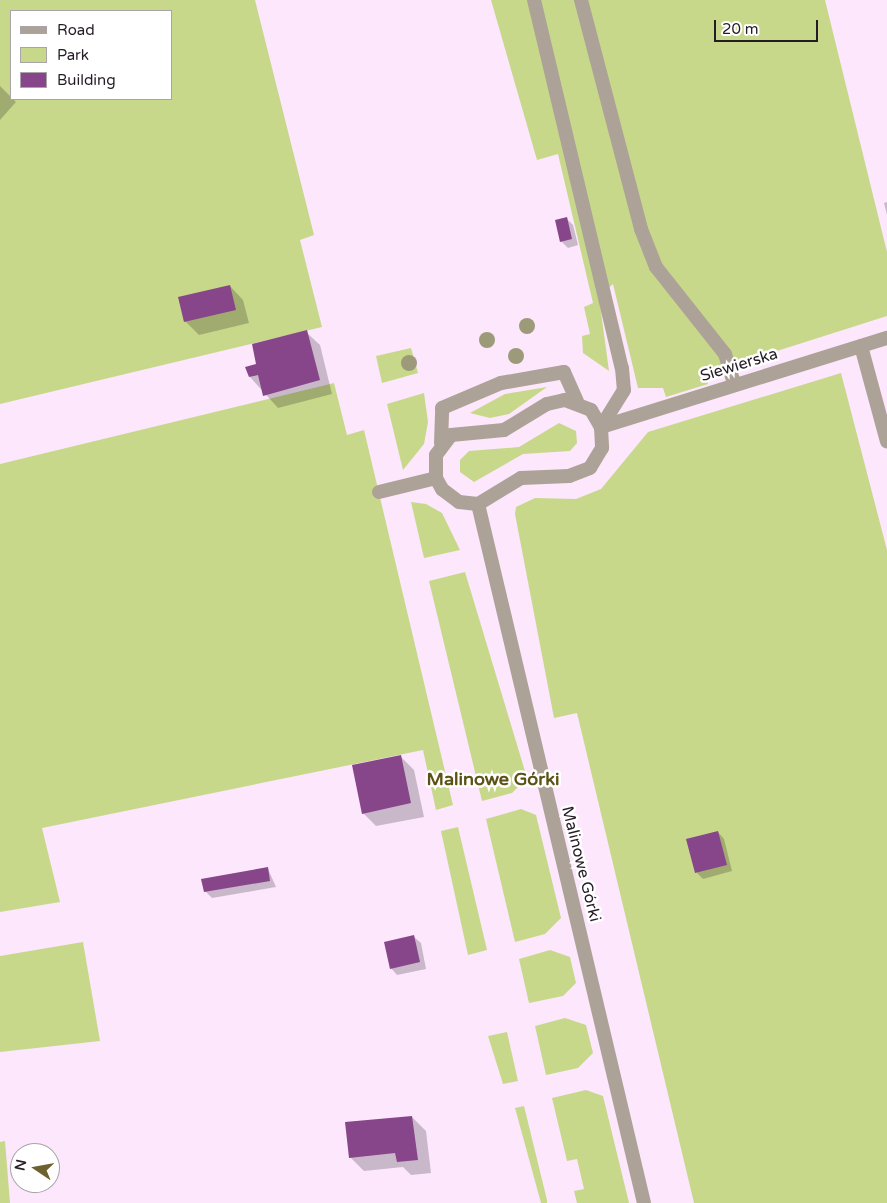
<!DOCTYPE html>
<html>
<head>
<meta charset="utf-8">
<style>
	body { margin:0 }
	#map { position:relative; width:887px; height:1203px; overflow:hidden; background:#fce7fc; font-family:"Varela Round",sans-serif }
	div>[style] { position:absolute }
	.green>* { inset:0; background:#c8d88b }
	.shadow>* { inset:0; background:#0003 }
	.building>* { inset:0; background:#87458a }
	.service>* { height:14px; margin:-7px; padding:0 7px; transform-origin:7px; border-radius:7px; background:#ada297 }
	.minor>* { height:14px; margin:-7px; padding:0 7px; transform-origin:7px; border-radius:7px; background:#ada297 }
	.trees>* { width:16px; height:16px; margin:-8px; border-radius:50%; background:#9d9a7a }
	span { translate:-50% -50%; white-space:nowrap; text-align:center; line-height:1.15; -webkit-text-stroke:5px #fff; paint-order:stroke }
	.street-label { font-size:16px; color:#261c26 }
	.neighbourhood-label { font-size:18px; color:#5d5215; font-weight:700 }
	.legend { position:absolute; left:10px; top:10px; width:162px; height:90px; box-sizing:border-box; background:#fff; border:1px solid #a8a4a8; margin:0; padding:6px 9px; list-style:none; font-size:15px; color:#261c26 }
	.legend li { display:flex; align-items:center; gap:10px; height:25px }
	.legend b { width:25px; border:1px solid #a8a4a8 }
	.north { position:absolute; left:10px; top:1143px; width:50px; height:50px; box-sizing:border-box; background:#fff; border:1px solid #a8a4a8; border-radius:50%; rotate:282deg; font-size:14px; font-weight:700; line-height:20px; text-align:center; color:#261c26 }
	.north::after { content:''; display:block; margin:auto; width:18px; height:22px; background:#6b622e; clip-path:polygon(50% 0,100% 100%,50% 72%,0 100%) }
	.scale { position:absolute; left:714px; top:20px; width:104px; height:22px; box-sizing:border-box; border:2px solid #261c26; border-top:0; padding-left:6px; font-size:15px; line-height:18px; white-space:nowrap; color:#261c26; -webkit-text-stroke:4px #fff; paint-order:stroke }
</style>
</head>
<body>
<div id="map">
	<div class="green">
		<div style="clip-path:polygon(evenodd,0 0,255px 0,314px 235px,300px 240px,322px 327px,0 404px,0 0,11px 11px,171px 11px,171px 99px,11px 99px,11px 11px)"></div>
		<div style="clip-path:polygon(491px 0,825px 0,887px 252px,887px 316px,705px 374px,708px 384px,666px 397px,663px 388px,638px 388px,613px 284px,599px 297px,609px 371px,583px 353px,582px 336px,590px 334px,584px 307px,593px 303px,558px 154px,537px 160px)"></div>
		<div style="clip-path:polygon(411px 348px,418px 373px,382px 383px,376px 356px)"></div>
		<div style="clip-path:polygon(841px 373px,887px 550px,887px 1203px,694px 1203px,577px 713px,554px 718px,515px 514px,516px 507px,535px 498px,576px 499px,601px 489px,648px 432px)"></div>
		<div style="clip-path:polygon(334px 383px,347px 435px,364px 430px,453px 805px,436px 810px,423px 750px,42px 828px,60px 902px,0 912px,0 464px)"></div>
		<div style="clip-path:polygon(547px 387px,509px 414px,490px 418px,470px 413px,505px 394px)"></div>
		<div style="clip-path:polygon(424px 393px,428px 422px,424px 444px,403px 470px,387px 404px)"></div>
		<div style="clip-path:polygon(559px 423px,576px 431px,577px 443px,570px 451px,523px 454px,474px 482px,460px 472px,460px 460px,469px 451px,519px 447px)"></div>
		<div style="clip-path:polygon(411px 502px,426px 504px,442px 513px,460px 550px,424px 558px)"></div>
		<div style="clip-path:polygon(465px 572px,527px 778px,512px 793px,482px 801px,429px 581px)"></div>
		<div style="clip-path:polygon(521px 809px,536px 815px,561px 918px,545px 934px,515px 942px,486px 819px)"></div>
		<div style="clip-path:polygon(458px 827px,487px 950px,468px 955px,441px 831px)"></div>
		<div style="clip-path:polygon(83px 942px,100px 1041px,0 1052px,0 956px)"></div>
		<div style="clip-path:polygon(550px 950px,570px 957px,576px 983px,563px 996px,529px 1003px,519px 959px)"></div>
		<div style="clip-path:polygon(565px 1018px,586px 1025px,593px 1053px,578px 1068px,546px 1075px,535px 1026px)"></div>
		<div style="clip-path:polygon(507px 1032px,518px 1081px,503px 1084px,488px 1036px)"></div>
		<div style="clip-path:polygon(586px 1090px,603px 1096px,629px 1203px,577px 1203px,574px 1191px,584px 1189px,577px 1159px,567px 1161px,552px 1098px)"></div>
		<div style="clip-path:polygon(524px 1106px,547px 1200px,547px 1203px,541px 1203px,515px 1108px)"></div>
		<div style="clip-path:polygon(5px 1141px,10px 1203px,0 1203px,0 1142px)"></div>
	</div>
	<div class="shadow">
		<div style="clip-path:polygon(0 86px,16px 102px,0 120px)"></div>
		<div style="clip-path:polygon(887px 202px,887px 215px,884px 203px)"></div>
		<div style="clip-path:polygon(566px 218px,573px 225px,578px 245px,568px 248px,561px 241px)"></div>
		<div style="clip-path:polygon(230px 286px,243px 300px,249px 323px,199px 335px,185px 321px)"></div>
		<div style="clip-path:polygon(306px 332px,320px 345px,332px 394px,278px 408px,250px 377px,257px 365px)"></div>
		<div style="clip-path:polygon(401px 757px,414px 770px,424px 817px,376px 826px,363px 813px)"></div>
		<div style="clip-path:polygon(718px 832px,724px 839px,732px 871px,703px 879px,697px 873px)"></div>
		<div style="clip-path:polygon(268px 869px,276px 887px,212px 898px,205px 891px)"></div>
		<div style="clip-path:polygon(414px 937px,421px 943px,426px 969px,397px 975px,391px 968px)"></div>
		<div style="clip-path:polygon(412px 1117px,426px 1131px,431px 1173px,411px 1175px,403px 1167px,364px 1171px,350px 1157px)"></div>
	</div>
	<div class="building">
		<div style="clip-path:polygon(567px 217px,572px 239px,560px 242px,555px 220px)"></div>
		<div style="clip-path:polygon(230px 285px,236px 310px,184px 322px,178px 297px)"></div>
		<div style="clip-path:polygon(307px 330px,320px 380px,263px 396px,258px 375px,249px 377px,245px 367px,256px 364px,252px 344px)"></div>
		<div style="clip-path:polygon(401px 755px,411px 803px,362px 814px,352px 765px)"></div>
		<div style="clip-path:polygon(718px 831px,727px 865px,695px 873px,686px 839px)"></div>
		<div style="clip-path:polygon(268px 867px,270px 881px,204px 892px,201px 879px)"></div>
		<div style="clip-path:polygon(414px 935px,420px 962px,390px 969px,384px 942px)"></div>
		<div style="clip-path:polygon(412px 1116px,418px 1160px,397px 1162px,395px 1153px,349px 1158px,345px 1122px)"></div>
	</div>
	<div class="service">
		<div style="left:534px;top:0;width:378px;rotate:76.6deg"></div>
		<div style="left:622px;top:368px;width:22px;rotate:85deg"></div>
		<div style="left:624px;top:390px;width:44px;rotate:121.9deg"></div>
		<div style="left:581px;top:0;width:237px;rotate:75.3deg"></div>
		<div style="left:641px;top:229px;width:41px;rotate:68.5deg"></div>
		<div style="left:656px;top:267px;width:111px;rotate:51.6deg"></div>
		<div style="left:725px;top:354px;width:31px;rotate:73deg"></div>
		<div style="left:861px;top:346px;width:99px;rotate:74.8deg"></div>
		<div style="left:441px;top:443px;width:35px;rotate:-88deg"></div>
		<div style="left:442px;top:408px;width:64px;rotate:-23deg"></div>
		<div style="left:501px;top:383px;width:64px;rotate:-9.9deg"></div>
		<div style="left:564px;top:372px;width:32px;rotate:66deg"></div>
		<div style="left:379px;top:492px;width:59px;rotate:-13.8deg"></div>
	</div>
	<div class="minor">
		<div style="left:565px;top:400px;width:28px;rotate:21deg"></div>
		<div style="left:591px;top:410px;width:20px;rotate:60deg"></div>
		<div style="left:601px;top:427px;width:21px;rotate:87deg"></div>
		<div style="left:602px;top:448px;width:23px;rotate:121deg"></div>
		<div style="left:590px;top:468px;width:22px;rotate:159deg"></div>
		<div style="left:569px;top:476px;width:48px;rotate:177.6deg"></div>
		<div style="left:521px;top:478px;width:50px;rotate:148.8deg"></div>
		<div style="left:478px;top:504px;width:19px;rotate:-174deg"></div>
		<div style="left:459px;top:502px;width:21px;rotate:-143deg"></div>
		<div style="left:442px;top:489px;width:13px;rotate:-119deg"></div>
		<div style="left:436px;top:478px;width:23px;rotate:-90deg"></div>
		<div style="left:436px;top:455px;width:25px;rotate:-53deg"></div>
		<div style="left:451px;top:435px;width:53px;rotate:-5.4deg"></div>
		<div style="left:504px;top:430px;width:50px;rotate:-31.2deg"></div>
		<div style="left:547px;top:404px;width:18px;rotate:-13deg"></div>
		<div style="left:601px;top:427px;width:300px;rotate:-17.3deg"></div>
		<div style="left:478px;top:504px;width:718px;rotate:76.64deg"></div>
	</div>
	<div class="trees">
		<div style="left:527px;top:326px"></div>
		<div style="left:487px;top:340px"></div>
		<div style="left:516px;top:356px"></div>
		<div style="left:409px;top:363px"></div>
	</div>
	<div class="street-label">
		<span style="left:739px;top:365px;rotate:-17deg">Siewierska</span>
		<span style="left:581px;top:864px;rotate:76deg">Malinowe Górki</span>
	</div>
	<div class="neighbourhood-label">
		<span style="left:493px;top:779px">Malinowe Górki</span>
	</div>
	<ul class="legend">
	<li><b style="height:6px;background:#ada297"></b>Road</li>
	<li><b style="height:14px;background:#c8d88b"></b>Park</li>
	<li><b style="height:14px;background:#87458a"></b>Building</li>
	</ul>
	<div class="north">N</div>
	<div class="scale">20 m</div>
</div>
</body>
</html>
